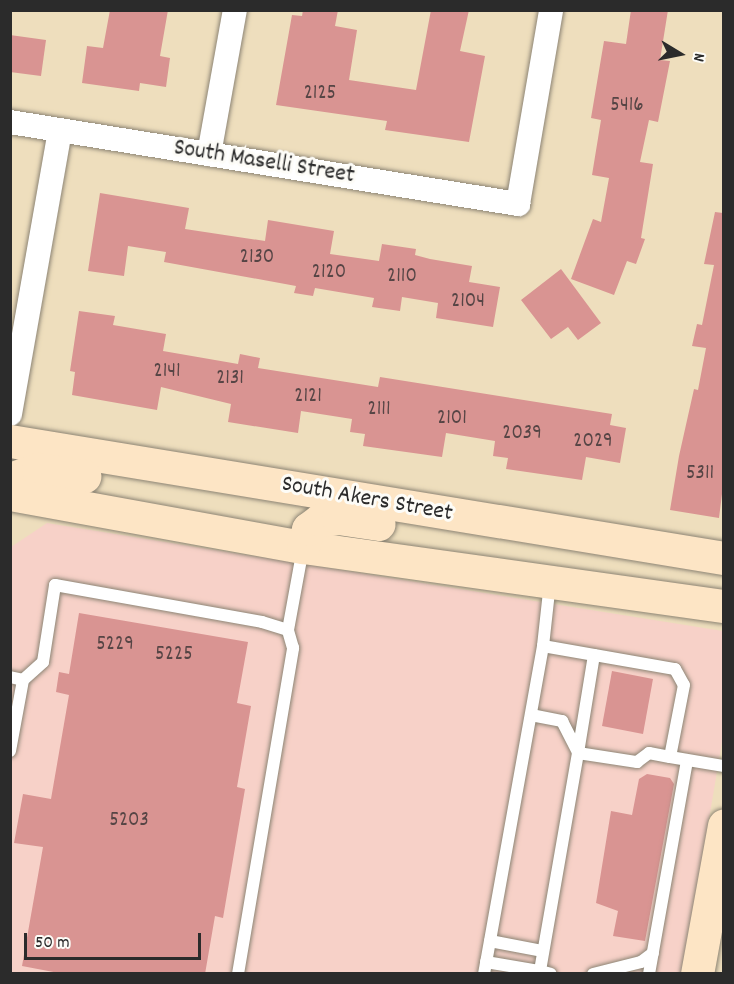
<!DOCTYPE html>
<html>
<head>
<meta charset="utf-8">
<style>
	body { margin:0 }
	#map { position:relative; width:734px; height:984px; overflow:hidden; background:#eedebd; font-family:Dekko,sans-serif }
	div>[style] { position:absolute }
	.built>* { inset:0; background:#f7d1c8 }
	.building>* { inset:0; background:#d99492 }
	.roads { filter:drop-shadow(0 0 2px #8c8474) drop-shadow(0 0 2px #8c8474) }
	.lane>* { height:12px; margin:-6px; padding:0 6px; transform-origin:6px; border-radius:6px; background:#fff }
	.street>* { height:24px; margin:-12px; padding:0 12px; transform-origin:12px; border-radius:12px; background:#fff }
	.secondary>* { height:33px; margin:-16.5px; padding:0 16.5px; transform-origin:16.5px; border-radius:16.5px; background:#fde5c5 }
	span { translate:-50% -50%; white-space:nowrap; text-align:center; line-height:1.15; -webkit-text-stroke:6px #fdfcf7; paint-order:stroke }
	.number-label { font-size:21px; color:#564545 }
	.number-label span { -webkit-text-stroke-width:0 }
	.street-label { font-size:24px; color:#2b2b2b }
	.frame { position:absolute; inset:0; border:12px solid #2b2b2b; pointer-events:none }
	.north { position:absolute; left:650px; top:24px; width:60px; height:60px; -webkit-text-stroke:4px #fdfcf7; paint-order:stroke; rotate:100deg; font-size:16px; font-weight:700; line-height:24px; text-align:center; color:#2b2b2b }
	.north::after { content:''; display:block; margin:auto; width:21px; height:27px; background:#2b2b2b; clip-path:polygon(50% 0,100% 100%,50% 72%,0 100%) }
	.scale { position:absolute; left:24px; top:933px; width:177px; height:27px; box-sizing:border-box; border:3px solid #2b2b2b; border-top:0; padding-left:8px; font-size:18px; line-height:21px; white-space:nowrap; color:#2b2b2b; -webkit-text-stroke:4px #fdfcf7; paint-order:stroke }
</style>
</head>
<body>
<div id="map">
	<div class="built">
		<div style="clip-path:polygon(47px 523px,723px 631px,723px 736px,683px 973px,11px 974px,11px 547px)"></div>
	</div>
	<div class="building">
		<div style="clip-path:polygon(110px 10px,168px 10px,160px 56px,170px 58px,166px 87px,140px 83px,139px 91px,82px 83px,87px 46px,103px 48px)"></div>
		<div style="clip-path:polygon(303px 10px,338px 10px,335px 26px,357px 30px,349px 80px,416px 90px,431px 10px,469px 10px,460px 51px,485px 56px,469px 142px,385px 130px,387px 121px,276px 105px,292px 15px,302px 16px)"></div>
		<div style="clip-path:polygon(631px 10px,668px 10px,660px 60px,670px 61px,658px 122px,649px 120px,640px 162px,653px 164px,641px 238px,645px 239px,636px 264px,627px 261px,614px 295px,571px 279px,593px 219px,601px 222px,609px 178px,592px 175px,601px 120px,591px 118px,604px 41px,626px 44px)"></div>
		<div style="clip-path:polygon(10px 35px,46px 40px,41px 76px,10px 72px)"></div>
		<div style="clip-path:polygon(100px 193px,189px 208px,185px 229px,265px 241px,268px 220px,334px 231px,330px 254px,379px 261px,382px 244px,416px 249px,415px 255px,430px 259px,472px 266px,469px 282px,500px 287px,493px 327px,436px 318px,438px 303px,402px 297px,400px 311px,372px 307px,374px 298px,315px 288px,313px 296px,294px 293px,296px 286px,164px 262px,166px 252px,128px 246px,124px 276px,88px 271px)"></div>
		<div style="clip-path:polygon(715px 212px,723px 213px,723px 486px,719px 518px,670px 510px,679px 456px,694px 389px,698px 390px,706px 348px,692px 346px,697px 324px,702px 325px,714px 265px,704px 264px)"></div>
		<div style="clip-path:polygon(561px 269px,601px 323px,578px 340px,568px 327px,551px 339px,521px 300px)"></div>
		<div style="clip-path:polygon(79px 311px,115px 316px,113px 325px,166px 334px,163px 351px,238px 364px,240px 354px,260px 358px,258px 368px,378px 387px,380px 377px,612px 414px,610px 425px,626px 428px,620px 463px,586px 457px,582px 480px,506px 469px,508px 458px,493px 456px,495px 441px,446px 433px,442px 457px,363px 446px,365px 434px,350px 432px,352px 419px,301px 411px,298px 433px,228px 422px,231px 404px,161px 387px,157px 410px,72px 395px,75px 372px,70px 371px)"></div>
		<div style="clip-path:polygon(79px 613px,248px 642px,237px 703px,251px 706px,237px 787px,245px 789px,223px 918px,215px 916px,205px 974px,64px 974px,22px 966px,43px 847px,14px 843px,23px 794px,51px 799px,69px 695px,56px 692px,59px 672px,69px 674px)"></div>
		<div style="clip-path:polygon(612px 671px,653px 679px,643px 734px,602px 726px)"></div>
		<div style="clip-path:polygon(647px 774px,670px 778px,674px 784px,645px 941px,613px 936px,618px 911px,596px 903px,611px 811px,632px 815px,639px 779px)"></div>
	</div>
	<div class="roads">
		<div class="lane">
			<div style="left:543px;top:646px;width:134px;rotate:9.9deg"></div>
			<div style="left:675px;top:669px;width:18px;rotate:61deg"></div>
			<div style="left:684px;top:685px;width:73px;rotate:101deg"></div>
			<div style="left:670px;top:757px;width:55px;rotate:9.5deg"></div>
			<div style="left:594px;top:655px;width:99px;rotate:99.3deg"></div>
			<div style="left:578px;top:753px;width:60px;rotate:8.7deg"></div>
			<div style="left:637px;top:762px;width:15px;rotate:-37deg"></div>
			<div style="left:649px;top:753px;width:21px;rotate:11deg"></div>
			<div style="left:10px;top:677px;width:13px;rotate:13deg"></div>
			<div style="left:531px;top:715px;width:32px;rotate:11deg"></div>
			<div style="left:562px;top:721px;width:36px;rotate:63deg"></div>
			<div style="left:578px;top:753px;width:221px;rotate:99.9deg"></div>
			<div style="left:540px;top:971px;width:11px;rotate:15deg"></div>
			<div style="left:10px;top:751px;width:72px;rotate:-79.6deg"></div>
			<div style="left:23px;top:680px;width:27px;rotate:-42deg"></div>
			<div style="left:43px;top:662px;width:78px;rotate:-81.1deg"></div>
			<div style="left:55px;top:585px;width:210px;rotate:10.1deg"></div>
			<div style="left:262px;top:622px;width:27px;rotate:17deg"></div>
			<div style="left:490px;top:941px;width:54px;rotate:10.7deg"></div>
			<div style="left:486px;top:962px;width:55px;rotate:9.5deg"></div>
			<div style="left:238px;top:974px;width:331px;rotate:-80.4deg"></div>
			<div style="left:293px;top:648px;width:19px;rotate:-106deg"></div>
			<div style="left:288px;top:630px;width:83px;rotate:-79.6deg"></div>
			<div style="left:484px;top:974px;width:333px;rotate:-79.8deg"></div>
			<div style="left:543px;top:646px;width:63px;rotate:-83.7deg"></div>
			<div style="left:593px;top:974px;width:49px;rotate:-14deg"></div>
			<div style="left:641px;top:962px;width:15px;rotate:-37deg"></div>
			<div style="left:649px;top:974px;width:217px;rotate:-79.9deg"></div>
		</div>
		<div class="street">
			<div style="left:10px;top:122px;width:515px;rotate:9.17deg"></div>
			<div style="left:518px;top:204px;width:197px;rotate:-80.3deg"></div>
			<div style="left:209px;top:154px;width:146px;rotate:-79.8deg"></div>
			<div style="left:10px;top:414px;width:287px;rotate:-80deg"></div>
		</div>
		<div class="secondary">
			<div style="left:10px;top:441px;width:724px;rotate:9.31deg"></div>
			<div style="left:10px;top:479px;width:30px;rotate:-20deg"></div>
			<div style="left:38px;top:469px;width:47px;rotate:8.7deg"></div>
			<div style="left:10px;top:494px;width:298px;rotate:10.3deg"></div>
			<div style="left:303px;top:547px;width:425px;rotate:8deg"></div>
			<div style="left:303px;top:547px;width:19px;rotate:-74deg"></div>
			<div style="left:308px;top:529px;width:15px;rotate:-37deg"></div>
			<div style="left:320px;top:520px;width:18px;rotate:-6deg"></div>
			<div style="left:338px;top:518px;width:41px;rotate:8.3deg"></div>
			<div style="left:697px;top:974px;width:151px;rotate:-79.7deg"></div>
		</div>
	</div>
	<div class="number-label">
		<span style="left:320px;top:94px">2125</span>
		<span style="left:627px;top:106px">5416</span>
		<span style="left:257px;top:258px">2130</span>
		<span style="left:329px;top:273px">2120</span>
		<span style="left:402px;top:277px">2110</span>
		<span style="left:468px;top:302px">2104</span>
		<span style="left:167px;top:372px">2141</span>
		<span style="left:230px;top:379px">2131</span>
		<span style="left:308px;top:397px">2121</span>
		<span style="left:379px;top:410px">2111</span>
		<span style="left:452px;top:419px">2101</span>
		<span style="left:522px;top:434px">2039</span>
		<span style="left:593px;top:442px">2029</span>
		<span style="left:700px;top:474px">5311</span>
		<span style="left:115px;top:645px">5229</span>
		<span style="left:174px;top:655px">5225</span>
		<span style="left:129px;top:821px">5203</span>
	</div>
	<div class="street-label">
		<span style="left:264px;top:163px;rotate:9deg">South Maselli Street</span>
		<span style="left:367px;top:500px;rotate:10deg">South Akers Street</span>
	</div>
	<div class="frame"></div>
	<div class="north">N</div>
	<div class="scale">50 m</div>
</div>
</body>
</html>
